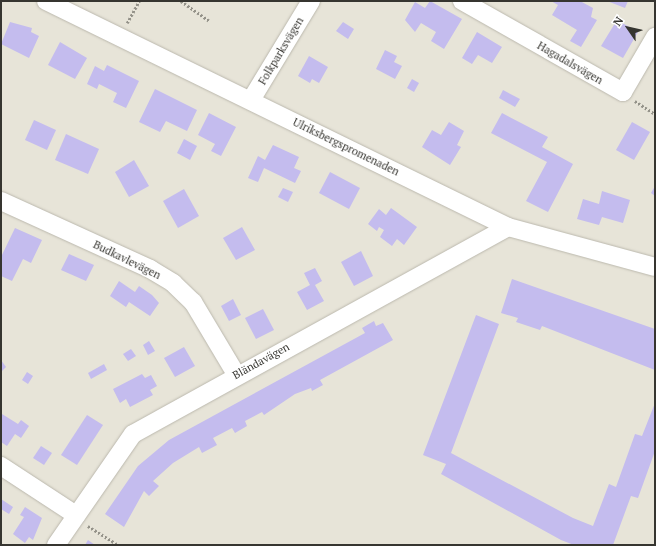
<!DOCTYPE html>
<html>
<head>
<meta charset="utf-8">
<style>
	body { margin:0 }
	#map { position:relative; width:656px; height:546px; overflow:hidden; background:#e7e4d8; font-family:"PT Serif",serif }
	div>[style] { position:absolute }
	.building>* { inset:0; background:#c4bcee }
	.path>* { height:2.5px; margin-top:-1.25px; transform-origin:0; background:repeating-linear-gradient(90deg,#949289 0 2px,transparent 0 4px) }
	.roads { filter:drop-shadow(0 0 1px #bbb8ad) drop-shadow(0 0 1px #bbb8ad) }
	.minor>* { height:18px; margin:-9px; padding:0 9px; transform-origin:9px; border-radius:9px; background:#fff }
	span { translate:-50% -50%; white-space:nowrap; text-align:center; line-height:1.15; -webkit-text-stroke:3px #fff; paint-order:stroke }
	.street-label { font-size:11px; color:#363530 }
	.frame { position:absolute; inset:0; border:2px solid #363530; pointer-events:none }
	.north { position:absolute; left:608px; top:8px; width:40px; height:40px; -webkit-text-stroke:3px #fff; paint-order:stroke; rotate:304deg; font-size:11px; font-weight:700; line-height:16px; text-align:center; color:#363530 }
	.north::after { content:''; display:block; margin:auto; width:14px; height:18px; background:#363530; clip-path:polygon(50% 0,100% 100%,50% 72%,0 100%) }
</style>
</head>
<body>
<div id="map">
	<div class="building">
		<div style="clip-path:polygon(430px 1px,462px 19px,444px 49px,431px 41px,436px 32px,421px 23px,415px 32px,405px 20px,415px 2px,425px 8px)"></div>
		<div style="clip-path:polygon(551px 1px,580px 1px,593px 8px,591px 17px,597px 20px,581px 47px,570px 41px,577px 30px,552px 15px,558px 5px)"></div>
		<div style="clip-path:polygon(607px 1px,628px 1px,625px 8px)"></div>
		<div style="clip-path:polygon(617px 20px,638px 32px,623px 58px,601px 46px)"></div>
		<div style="clip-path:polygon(10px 22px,32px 28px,31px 32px,39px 36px,29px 58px,1px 44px)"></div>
		<div style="clip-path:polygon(343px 22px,354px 29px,348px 39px,336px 31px)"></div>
		<div style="clip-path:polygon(477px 32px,502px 47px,492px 63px,478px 55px,472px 64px,462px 58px)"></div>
		<div style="clip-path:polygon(60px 42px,87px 58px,75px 79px,48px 65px)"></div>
		<div style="clip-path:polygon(385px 50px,397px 56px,394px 62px,402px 66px,395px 79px,376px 69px)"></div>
		<div style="clip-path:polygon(309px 56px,328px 67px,319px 83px,312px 79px,310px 83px,298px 76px)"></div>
		<div style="clip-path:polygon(107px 65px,139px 81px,126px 108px,113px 102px,117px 93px,99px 84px,97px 89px,87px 84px,95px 66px,104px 71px)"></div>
		<div style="clip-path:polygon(412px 79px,419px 83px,414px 92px,407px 88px)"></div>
		<div style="clip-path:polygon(155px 89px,197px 110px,187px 131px,166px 121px,160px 132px,139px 122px)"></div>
		<div style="clip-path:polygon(503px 90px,520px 99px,515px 107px,499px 98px)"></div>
		<div style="clip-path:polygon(209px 113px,236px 127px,221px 156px,211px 151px,215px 144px,198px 135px)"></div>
		<div style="clip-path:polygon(502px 113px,548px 137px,542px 147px,573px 164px,548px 212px,526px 201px,547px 162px,491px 133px)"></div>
		<div style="clip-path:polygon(34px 120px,56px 130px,47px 150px,25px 140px)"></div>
		<div style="clip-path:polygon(449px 122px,464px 131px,457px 145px,461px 147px,450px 165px,422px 147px,432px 130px,441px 135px)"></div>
		<div style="clip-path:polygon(632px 122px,650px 132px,634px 160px,616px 150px)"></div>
		<div style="clip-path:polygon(66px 134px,99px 149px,88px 174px,55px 160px)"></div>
		<div style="clip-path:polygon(184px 139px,197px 146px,190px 160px,177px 153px)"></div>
		<div style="clip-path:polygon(273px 145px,299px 157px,294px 168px,301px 171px,295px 183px,264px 168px,258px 182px,248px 178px,258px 156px,265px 160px)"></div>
		<div style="clip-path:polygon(134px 160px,149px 186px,129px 197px,115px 172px)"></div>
		<div style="clip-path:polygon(330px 172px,360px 188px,349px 209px,319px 193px)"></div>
		<div style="clip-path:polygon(655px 186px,655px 196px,651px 193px)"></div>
		<div style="clip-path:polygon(283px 188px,293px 192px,288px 202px,278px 197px)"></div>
		<div style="clip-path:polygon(184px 189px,199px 216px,178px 228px,163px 201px)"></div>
		<div style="clip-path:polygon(602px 191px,630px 200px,623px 223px,602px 217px,599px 225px,577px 219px,583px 199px,599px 204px)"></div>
		<div style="clip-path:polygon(391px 208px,417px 227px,404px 245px,397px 239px,392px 246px,380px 237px,384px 230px,379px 227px,377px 231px,368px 224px,379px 209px,386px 215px)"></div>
		<div style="clip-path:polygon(242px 227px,255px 250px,236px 260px,223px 238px)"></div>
		<div style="clip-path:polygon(15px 228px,42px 240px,31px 263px,23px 259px,12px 281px,1px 276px,1px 257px)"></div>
		<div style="clip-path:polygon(361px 251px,373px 276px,354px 286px,341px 262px)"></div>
		<div style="clip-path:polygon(69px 254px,94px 265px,86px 281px,61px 270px)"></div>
		<div style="clip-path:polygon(315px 268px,322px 281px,315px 285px,324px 301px,307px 310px,297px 292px,310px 285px,304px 273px)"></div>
		<div style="clip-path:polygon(512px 279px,655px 329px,655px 370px,542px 326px,540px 330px,516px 322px,518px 318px,501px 313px)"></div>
		<div style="clip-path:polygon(119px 281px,135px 292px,139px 286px,152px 295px,159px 303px,150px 316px,129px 302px,126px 307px,110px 296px)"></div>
		<div style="clip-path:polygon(233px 299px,241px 315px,229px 321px,221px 306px)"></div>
		<div style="clip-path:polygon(263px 309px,274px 330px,256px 339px,245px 318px)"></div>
		<div style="clip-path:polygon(476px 315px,499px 324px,451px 453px,573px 518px,593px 526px,609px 484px,616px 487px,635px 434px,642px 436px,655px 403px,655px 451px,638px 498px,631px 496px,613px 545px,574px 545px,561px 540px,441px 474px,446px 464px,423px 455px)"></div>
		<div style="clip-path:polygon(374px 321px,376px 326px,383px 323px,393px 340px,320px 380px,323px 385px,312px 391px,311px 388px,295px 394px,264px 415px,262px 412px,245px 421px,247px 426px,235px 433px,232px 428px,213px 438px,217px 445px,202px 453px,199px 447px,173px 463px,153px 481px,159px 486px,149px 496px,144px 491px,124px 527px,105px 514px,138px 466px,169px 440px,365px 333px,362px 328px)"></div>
		<div style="clip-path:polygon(149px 341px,155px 351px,148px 355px,143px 345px)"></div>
		<div style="clip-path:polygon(184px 347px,195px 366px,175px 377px,164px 358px)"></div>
		<div style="clip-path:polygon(131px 349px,136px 356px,128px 361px,123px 354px)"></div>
		<div style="clip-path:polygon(1px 360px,6px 367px,1px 372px)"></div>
		<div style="clip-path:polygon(104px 364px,107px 370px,91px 379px,88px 373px)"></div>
		<div style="clip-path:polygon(27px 372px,33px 376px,28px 384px,22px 380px)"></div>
		<div style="clip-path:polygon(142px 374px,145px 378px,151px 375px,157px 386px,150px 390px,153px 395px,130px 407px,126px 399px,120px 403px,113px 389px)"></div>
		<div style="clip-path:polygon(2px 414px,18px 424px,21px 420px,29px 426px,21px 438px,15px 434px,7px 446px,1px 442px)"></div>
		<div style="clip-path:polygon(87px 415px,103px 425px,77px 465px,61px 455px)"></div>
		<div style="clip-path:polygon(41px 446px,52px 453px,44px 465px,33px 458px)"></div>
		<div style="clip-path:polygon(1px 499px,13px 507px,9px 514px,1px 509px)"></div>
		<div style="clip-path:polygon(25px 507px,42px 518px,33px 540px,29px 537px,25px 543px,13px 534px,24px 517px,20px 515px)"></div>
		<div style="clip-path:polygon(88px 540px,95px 545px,85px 545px)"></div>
	</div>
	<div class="path">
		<div style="left:181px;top:1px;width:35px;rotate:35deg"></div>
		<div style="left:127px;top:23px;width:25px;rotate:-61deg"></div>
		<div style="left:635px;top:101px;width:24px;rotate:33deg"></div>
		<div style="left:88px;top:526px;width:36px;rotate:32deg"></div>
	</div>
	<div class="roads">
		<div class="minor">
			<div style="left:46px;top:1px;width:514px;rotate:26.07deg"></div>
			<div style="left:508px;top:227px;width:152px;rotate:15.2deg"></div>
			<div style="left:462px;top:1px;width:185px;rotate:29.5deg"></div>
			<div style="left:623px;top:92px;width:64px;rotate:-59.8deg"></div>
			<div style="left:251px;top:100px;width:116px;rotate:-58.8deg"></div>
			<div style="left:1px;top:201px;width:164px;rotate:24.5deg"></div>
			<div style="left:150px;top:269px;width:27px;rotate:31deg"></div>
			<div style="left:173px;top:283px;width:28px;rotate:44deg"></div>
			<div style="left:193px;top:302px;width:84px;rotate:59.2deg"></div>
			<div style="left:1px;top:466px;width:90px;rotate:33.2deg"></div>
			<div style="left:56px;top:545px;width:135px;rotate:-55.3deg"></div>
			<div style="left:133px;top:434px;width:428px;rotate:-28.9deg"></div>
		</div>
	</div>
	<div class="street-label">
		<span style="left:281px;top:51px;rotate:-59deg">Folkparksvägen</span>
		<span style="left:570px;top:63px;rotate:30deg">Hagadalsvägen</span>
		<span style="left:346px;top:147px;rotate:26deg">Ulriksbergspromenaden</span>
		<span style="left:127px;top:260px;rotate:26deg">Budkavlevägen</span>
		<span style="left:261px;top:361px;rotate:-29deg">Bländavägen</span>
	</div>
	<div class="frame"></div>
	<div class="north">N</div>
</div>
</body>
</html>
